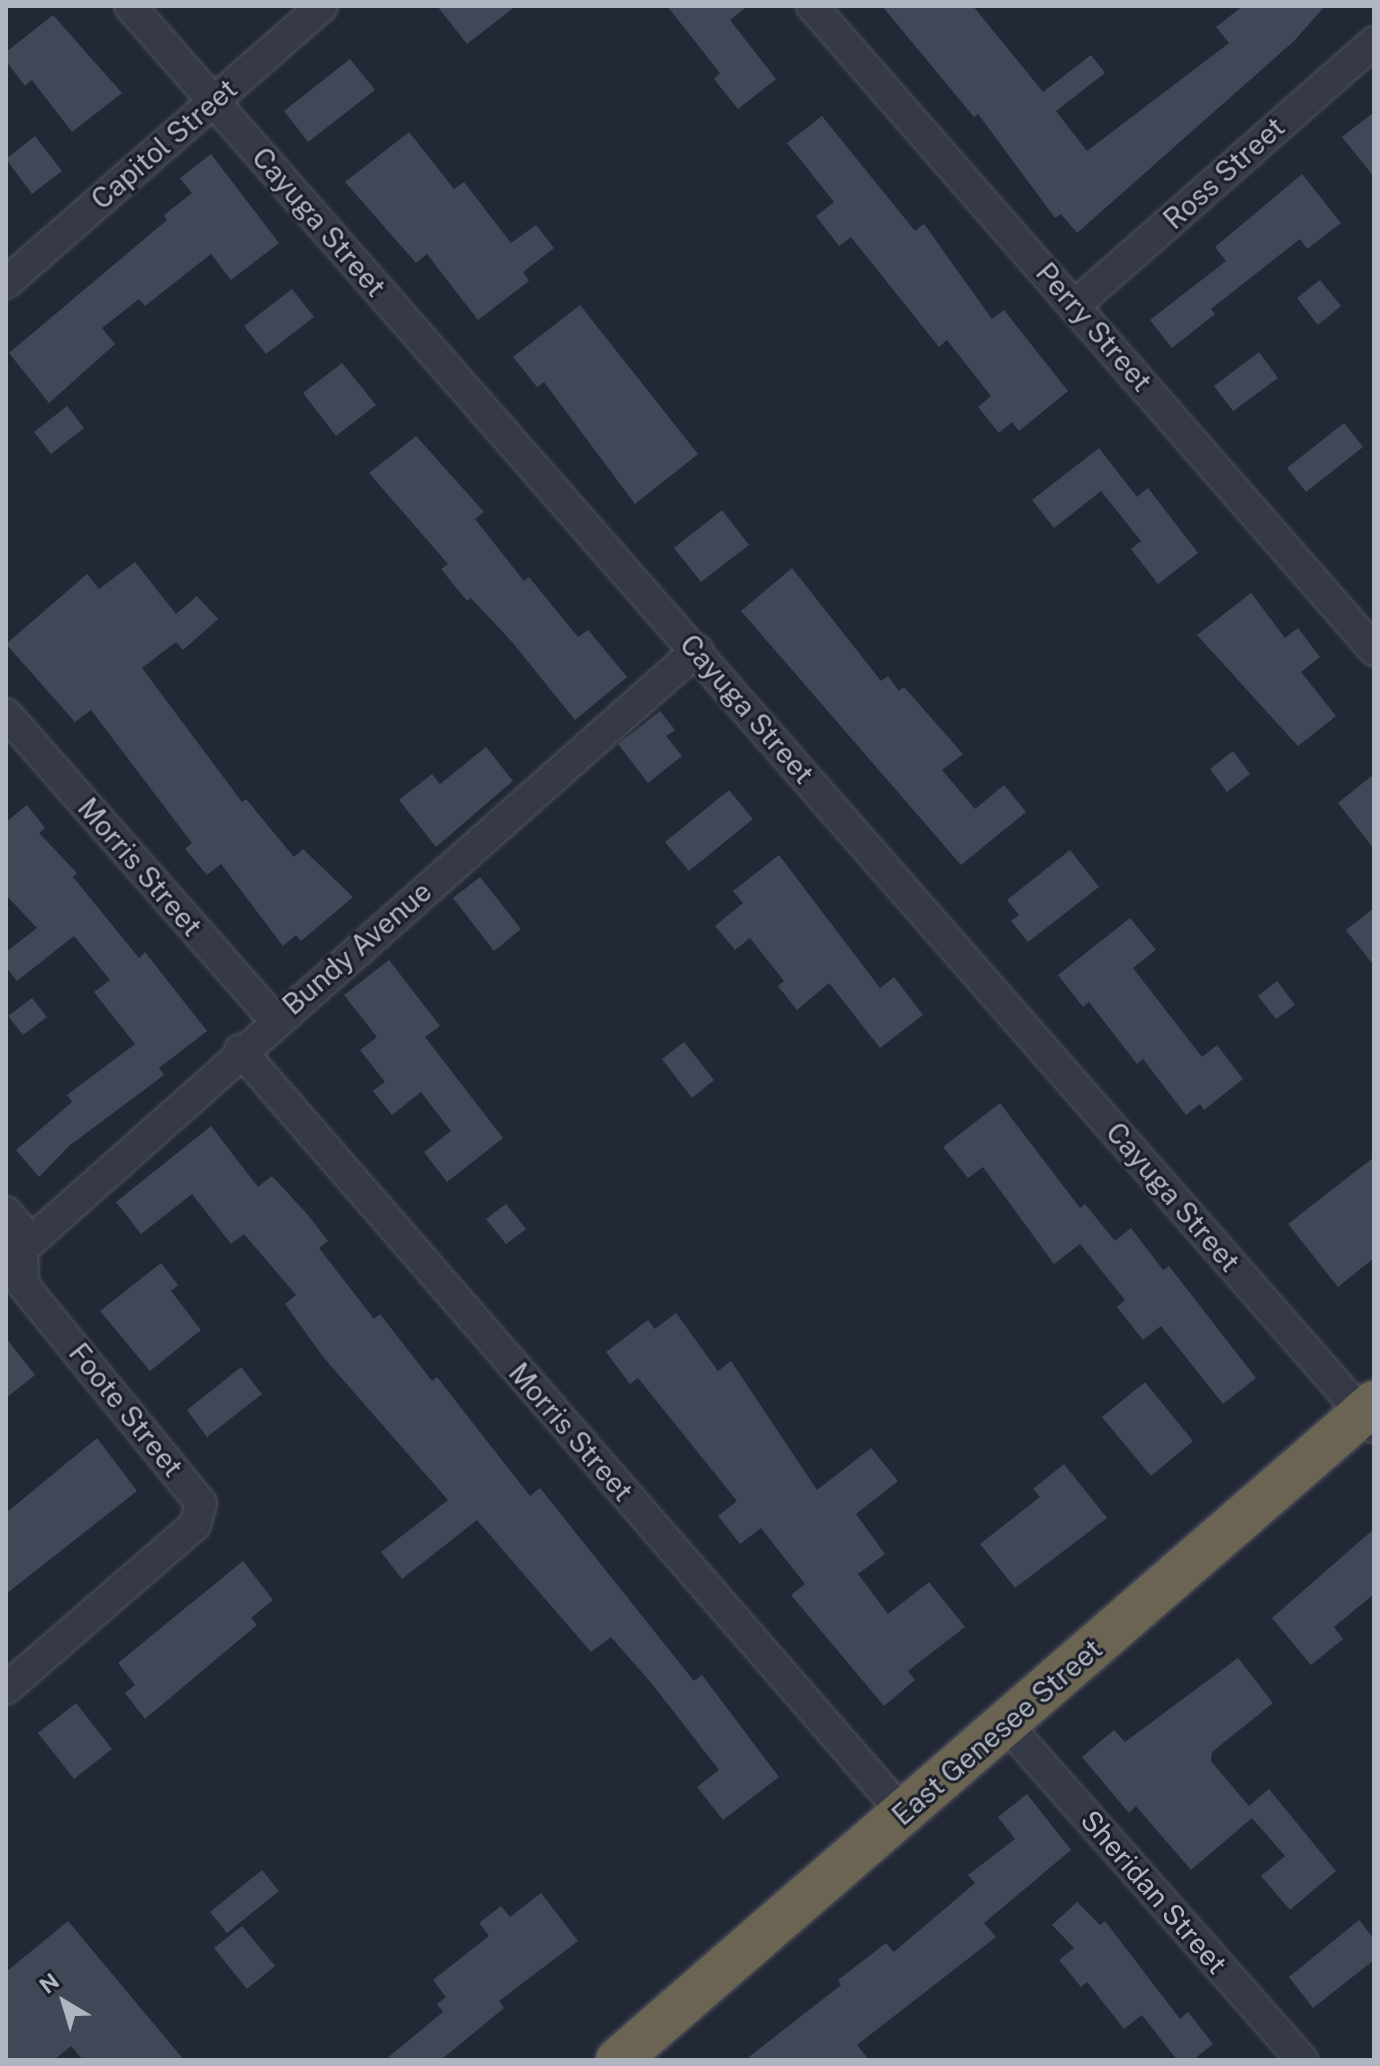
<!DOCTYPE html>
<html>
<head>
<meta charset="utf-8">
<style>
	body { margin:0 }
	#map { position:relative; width:1380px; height:2066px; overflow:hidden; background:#222835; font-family:"Public Sans",sans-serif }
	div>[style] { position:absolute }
	.building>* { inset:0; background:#414756 }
	.roads { filter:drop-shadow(0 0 2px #505560) drop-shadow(0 0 2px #505560) }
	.street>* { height:30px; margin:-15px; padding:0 15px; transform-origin:15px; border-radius:15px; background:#353a46 }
	.highway>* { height:44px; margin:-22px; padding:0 22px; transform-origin:22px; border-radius:22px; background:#6b6453 }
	span { translate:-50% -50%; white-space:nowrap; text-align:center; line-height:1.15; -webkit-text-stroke:6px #1b1f2a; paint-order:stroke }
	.street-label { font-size:28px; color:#b0b5c2 }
	.frame { position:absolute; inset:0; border:8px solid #b0b5c2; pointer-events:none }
	.north { position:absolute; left:24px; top:1962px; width:80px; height:80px; -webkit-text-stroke:6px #1b1f2a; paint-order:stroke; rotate:322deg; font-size:22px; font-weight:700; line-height:32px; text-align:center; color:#b0b5c2 }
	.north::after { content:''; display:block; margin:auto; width:28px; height:36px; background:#b0b5c2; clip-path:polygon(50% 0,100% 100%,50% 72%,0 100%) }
</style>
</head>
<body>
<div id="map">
	<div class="building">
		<div style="clip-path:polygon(437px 6px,516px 6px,467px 44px)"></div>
		<div style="clip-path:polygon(667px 6px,748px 6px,730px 20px,776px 79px,738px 109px,714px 79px,720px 73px)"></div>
		<div style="clip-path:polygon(882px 6px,973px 6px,1043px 92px,1091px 55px,1105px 73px,1056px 111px,1087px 151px,1229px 43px,1216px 27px,1243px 6px,1325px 6px,1294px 41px,1077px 233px,1061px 214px,1055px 218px,978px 114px,974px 117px)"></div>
		<div style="clip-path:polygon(53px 15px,122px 93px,72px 132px,32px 80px,25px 86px,6px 61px,6px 52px)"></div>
		<div style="clip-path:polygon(350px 59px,375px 90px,308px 142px,284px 111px)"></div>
		<div style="clip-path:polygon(1374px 112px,1374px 177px,1342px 137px)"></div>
		<div style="clip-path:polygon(822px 116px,915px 231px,924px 224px,992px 319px,1004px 310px,1068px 391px,1019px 431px,1012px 422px,999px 433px,978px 407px,991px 396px,947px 340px,939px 347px,851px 237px,839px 246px,816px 216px,834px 202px,787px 143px)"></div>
		<div style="clip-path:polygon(409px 132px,454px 189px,464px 182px,511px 243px,536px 225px,554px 248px,523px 272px,529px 281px,478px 320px,427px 254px,416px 263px,345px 182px)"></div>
		<div style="clip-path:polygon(35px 136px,62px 171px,32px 194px,6px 159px)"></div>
		<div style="clip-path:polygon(211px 154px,279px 243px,231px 280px,211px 254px,145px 306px,139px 299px,102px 328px,115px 344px,49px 403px,9px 353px,167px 220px,164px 215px,192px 193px,180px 178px)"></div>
		<div style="clip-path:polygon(1302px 174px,1341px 223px,1307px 249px,1300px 239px,1211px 309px,1215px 314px,1172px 348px,1150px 320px,1226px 261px,1215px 247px)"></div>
		<div style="clip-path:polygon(1320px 280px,1341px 306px,1318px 325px,1297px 298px)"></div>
		<div style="clip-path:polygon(292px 289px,314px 317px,266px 354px,244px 326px)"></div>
		<div style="clip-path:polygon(580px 305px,698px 454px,635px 504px,544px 382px,537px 387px,513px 357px)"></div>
		<div style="clip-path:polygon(1259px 352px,1278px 378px,1233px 411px,1214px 386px)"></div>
		<div style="clip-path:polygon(342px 363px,376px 405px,336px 436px,303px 393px)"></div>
		<div style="clip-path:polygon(67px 406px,84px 428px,51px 454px,34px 432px)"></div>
		<div style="clip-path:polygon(1344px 423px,1363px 447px,1306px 492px,1287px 468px)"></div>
		<div style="clip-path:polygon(416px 436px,484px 512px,475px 519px,524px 581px,529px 577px,578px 637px,588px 630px,627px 677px,575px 720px,512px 642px,471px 598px,467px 601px,441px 569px,448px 564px,369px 473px)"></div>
		<div style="clip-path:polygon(1099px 448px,1137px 497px,1148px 488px,1198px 553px,1158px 584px,1131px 549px,1141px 541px,1101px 491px,1054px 528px,1032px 500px)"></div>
		<div style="clip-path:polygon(722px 510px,749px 545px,701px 582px,674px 548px)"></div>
		<div style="clip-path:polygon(135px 562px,176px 614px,197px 596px,218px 619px,183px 650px,176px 642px,142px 668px,242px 802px,246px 799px,294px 857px,303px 849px,353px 897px,301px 941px,296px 935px,283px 946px,221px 864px,207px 875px,185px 849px,192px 843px,91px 710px,75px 722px,6px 644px,87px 574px,99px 589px)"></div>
		<div style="clip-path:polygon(792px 568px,881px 681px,888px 676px,899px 691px,904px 687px,963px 754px,942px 770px,975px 809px,1004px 785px,1026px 812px,961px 865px,741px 611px)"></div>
		<div style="clip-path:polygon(1251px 593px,1285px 638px,1298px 628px,1320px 657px,1301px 672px,1336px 716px,1298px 746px,1197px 635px)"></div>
		<div style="clip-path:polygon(660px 711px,675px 730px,666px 736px,682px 756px,648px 783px,618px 744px)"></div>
		<div style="clip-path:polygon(486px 747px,513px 781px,436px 847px,399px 800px,432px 774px,440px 784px)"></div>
		<div style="clip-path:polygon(1233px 751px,1250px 774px,1227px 792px,1210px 769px)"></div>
		<div style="clip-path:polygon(1374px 774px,1374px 849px,1338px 803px)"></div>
		<div style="clip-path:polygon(729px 790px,753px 819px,689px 871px,665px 842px)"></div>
		<div style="clip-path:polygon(27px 805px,45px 828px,39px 833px,77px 873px,73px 877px,139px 958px,145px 952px,207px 1031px,159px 1068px,164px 1075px,69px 1146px,39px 1177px,16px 1150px,72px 1102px,67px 1095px,135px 1044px,94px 992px,110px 980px,74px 936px,17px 981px,6px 967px,6px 952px,37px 928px,6px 895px,6px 822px)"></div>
		<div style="clip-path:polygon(1070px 850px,1099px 887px,1028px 942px,1011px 921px,1019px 915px,1007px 900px)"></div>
		<div style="clip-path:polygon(779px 855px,880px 988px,894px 977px,923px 1015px,880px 1048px,829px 983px,797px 1010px,778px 986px,784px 981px,750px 938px,735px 950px,715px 926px,743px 903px,733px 891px)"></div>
		<div style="clip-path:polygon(480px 877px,521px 929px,494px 951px,453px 898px)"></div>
		<div style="clip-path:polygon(1374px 908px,1374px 966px,1346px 930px)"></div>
		<div style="clip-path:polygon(1130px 918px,1156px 950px,1133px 968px,1202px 1057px,1217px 1045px,1243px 1079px,1204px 1110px,1200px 1104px,1186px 1115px,1143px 1059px,1137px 1064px,1089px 1002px,1083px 1007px,1058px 975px)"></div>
		<div style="clip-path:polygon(389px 960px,440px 1026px,425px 1037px,503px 1138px,447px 1182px,424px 1152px,451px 1131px,421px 1092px,392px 1115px,373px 1091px,385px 1082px,360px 1050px,377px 1037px,344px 995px)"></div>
		<div style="clip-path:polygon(1277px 981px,1295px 1005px,1276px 1019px,1258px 996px)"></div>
		<div style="clip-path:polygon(32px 998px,47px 1017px,23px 1035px,8px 1016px)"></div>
		<div style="clip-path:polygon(684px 1042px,714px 1080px,692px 1098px,662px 1059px)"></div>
		<div style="clip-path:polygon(1000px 1103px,1080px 1208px,1085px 1204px,1115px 1241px,1131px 1228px,1163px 1270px,1169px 1266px,1256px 1378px,1223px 1404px,1161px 1326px,1143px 1340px,1117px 1307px,1125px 1300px,1080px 1244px,1054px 1264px,983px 1167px,968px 1178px,943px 1147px)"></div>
		<div style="clip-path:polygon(211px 1126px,258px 1187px,272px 1176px,308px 1215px,328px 1241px,319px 1248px,374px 1319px,380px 1314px,432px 1381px,437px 1377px,530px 1496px,540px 1488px,694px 1681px,702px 1675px,779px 1777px,723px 1820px,697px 1787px,719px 1770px,652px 1684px,611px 1637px,591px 1652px,477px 1520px,402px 1579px,381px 1552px,448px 1500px,324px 1358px,285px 1304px,296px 1295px,244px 1234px,231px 1244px,192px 1194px,141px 1234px,116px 1202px)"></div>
		<div style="clip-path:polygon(1374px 1157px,1374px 1258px,1338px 1287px,1288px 1224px)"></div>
		<div style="clip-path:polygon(506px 1204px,526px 1229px,506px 1244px,486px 1219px)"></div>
		<div style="clip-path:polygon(161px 1263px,178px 1285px,171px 1291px,201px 1330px,150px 1371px,100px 1311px)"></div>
		<div style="clip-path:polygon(676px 1313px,718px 1371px,731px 1361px,817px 1490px,871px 1448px,898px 1481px,856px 1514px,885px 1554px,858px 1574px,888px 1614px,929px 1582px,965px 1627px,908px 1671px,915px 1680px,884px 1706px,791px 1595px,805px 1584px,761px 1528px,740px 1544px,718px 1516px,737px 1501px,638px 1378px,630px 1384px,606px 1352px,648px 1320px,655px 1329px)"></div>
		<div style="clip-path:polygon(6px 1338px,35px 1375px,6px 1398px)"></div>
		<div style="clip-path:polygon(241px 1367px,262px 1394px,207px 1437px,187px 1410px)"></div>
		<div style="clip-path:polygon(1145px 1382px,1193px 1441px,1151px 1476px,1102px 1417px)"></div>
		<div style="clip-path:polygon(97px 1438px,137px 1491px,6px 1594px,6px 1513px)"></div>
		<div style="clip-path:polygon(1064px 1464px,1107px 1518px,1015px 1588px,980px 1544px,1040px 1497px,1033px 1489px)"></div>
		<div style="clip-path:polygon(1374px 1529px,1374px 1594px,1334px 1627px,1343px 1639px,1311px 1665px,1272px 1618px)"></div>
		<div style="clip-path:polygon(243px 1561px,273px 1600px,251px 1618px,257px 1625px,145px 1719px,125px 1693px,135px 1685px,118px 1663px)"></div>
		<div style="clip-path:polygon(1238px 1658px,1273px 1703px,1212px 1752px,1211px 1761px,1249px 1806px,1269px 1789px,1336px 1871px,1290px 1910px,1261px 1876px,1285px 1856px,1252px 1818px,1191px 1870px,1136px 1806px,1129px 1813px,1082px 1757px,1114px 1730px,1125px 1742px)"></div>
		<div style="clip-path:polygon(76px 1703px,112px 1749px,74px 1779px,38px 1733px)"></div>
		<div style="clip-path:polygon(1027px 1794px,1071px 1850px,984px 1923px,996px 1937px,857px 2045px,869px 2060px,745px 2060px,841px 1985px,838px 1980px,886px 1943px,894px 1952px,975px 1883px,968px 1875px,1015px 1839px,998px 1817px)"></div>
		<div style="clip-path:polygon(262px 1870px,279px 1891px,227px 1933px,210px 1912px)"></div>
		<div style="clip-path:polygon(541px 1893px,578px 1941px,499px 2001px,504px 2008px,441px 2060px,385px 2060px,443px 2012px,437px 2004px,446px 1997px,433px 1980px,489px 1936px,479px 1923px,501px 1906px,510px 1917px)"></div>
		<div style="clip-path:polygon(1077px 1902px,1100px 1925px,1105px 1921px,1180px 2019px,1188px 2012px,1213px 2044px,1193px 2060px,1177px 2060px,1142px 2015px,1124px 2029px,1087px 1982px,1081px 1987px,1059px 1960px,1074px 1948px,1052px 1925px)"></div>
		<div style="clip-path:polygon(1359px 1920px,1374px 1939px,1374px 1960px,1313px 2008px,1289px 1977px)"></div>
		<div style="clip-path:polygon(68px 1921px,184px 2060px,83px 2060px,71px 2046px,54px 2060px,6px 2060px,6px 1972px)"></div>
		<div style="clip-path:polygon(242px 1926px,275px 1966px,247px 1989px,214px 1948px)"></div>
	</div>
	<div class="roads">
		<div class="street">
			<div style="left:130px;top:6px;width:1889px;rotate:48.8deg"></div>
			<div style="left:812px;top:6px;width:855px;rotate:48.89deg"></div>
			<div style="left:6px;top:283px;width:420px;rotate:-41.2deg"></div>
			<div style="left:1075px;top:305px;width:398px;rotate:-41.3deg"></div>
			<div style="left:6px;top:714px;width:407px;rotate:48.7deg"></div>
			<div style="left:240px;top:1050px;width:1011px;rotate:49.01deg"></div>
			<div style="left:6px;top:1212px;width:25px;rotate:50deg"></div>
			<div style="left:22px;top:1231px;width:54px;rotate:88.9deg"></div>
			<div style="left:23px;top:1285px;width:281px;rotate:50.8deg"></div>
			<div style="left:201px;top:1503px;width:23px;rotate:105deg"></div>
			<div style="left:195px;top:1525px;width:250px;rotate:139.1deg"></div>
			<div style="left:21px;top:1250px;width:904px;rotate:-41.59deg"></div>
			<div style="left:1006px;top:1724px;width:448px;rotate:48.6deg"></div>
		</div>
		<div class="highway">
			<div style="left:618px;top:2060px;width:1002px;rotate:-40.99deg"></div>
		</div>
	</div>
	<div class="street-label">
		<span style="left:164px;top:144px;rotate:-41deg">Capitol Street</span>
		<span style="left:1224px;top:173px;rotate:-42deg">Ross Street</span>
		<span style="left:319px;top:222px;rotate:49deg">Cayuga Street</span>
		<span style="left:1094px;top:327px;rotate:49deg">Perry Street</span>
		<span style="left:747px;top:709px;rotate:49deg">Cayuga Street</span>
		<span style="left:140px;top:867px;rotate:49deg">Morris Street</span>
		<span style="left:357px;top:948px;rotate:-41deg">Bundy Avenue</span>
		<span style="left:1173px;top:1197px;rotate:49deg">Cayuga Street</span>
		<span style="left:126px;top:1410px;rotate:51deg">Foote Street</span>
		<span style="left:571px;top:1432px;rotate:49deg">Morris Street</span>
		<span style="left:997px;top:1732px;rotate:-41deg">East Genesee Street</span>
		<span style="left:1154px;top:1892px;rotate:49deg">Sheridan Street</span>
	</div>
	<div class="frame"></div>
	<div class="north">N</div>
</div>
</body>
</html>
